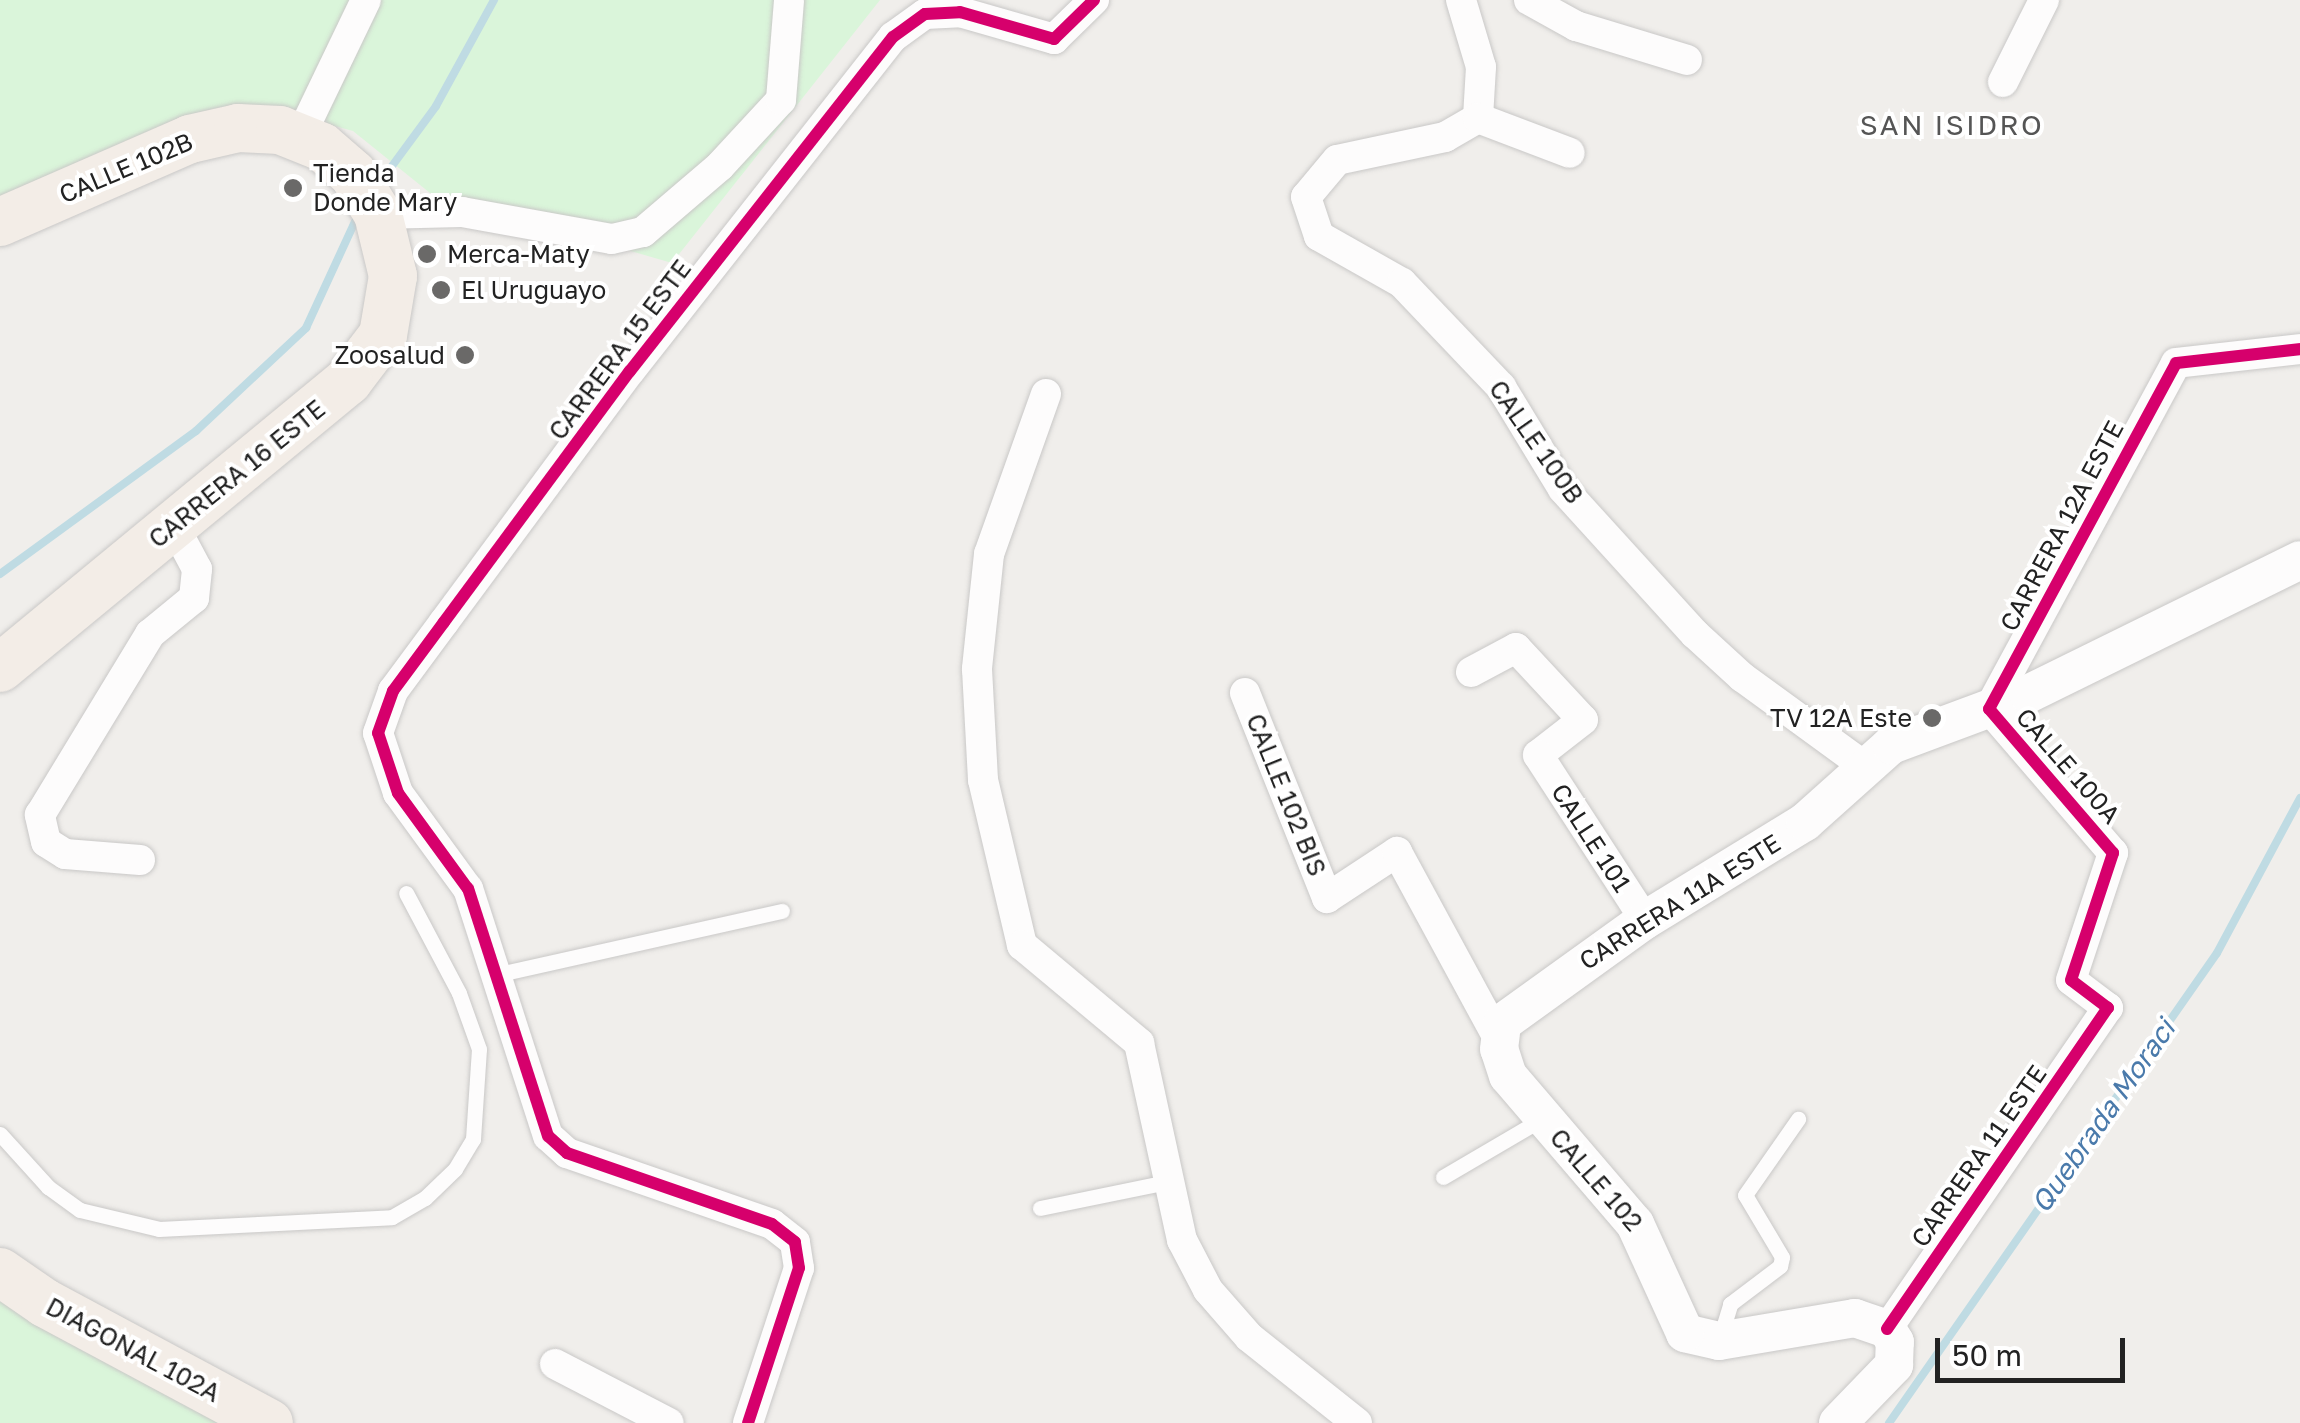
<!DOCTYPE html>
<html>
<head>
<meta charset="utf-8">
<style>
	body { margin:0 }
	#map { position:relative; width:2300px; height:1423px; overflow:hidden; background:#f0eeeb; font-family:"Golos Text",sans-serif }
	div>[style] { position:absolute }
	.park>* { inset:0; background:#daf5da }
	.stream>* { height:8px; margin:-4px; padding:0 4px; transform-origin:4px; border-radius:4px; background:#bfdbe3 }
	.roads { filter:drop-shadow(0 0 2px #c9c8c7) drop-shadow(0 0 2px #c9c8c7) }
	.service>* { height:15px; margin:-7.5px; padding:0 7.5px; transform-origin:7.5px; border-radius:7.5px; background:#fdfcfc }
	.minor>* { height:30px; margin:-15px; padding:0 15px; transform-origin:15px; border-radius:15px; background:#fdfcfc }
	.tertiary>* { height:38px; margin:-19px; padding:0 19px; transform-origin:19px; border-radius:19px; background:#fdfcfc }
	.primary>* { height:48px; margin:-24px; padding:0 24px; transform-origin:24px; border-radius:24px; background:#f3ede7 }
	.cycleway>* { height:12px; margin:-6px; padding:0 6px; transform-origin:6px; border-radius:6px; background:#d6006c }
	.dots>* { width:28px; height:28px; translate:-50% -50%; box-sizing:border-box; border:5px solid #fff; border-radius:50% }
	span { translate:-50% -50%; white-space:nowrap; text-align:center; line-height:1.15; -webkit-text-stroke:8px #fff; paint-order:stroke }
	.street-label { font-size:25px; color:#222 }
	.poi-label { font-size:25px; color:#222 }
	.left { translate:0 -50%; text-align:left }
	.right { translate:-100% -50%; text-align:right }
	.neighbourhood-label { font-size:28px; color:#555; letter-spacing:2.5px }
	.water-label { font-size:28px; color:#4a7aab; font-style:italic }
	.scale { position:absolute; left:1935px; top:1338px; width:190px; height:45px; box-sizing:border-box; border:5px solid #222; border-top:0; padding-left:12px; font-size:30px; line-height:35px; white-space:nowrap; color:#222; -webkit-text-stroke:8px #fff; paint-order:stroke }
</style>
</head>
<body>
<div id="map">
	<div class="park">
		<div style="clip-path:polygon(0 0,880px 0,672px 263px,430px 193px,353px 131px,287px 113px,0 209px)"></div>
		<div style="clip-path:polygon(0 1295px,226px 1423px,0 1423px)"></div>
	</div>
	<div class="stream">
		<div style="left:381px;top:181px;width:93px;rotate:-53.7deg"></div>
		<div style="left:436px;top:106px;width:121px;rotate:-61.3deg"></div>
		<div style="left:0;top:574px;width:243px;rotate:-36.1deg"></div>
		<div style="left:196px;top:431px;width:151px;rotate:-43.1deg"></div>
		<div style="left:306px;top:328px;width:124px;rotate:-65.3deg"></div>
		<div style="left:1889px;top:1423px;width:573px;rotate:-55.09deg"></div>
		<div style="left:2217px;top:953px;width:176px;rotate:-61.8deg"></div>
	</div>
	<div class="roads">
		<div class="service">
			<div style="left:495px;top:975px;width:294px;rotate:-12.6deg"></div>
			<div style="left:0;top:1134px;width:72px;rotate:47.8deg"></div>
			<div style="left:48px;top:1187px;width:39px;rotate:36deg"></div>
			<div style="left:80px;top:1210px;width:81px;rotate:13.5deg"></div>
			<div style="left:159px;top:1229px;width:233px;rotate:-2.9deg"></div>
			<div style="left:392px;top:1217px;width:38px;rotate:-30deg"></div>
			<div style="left:425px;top:1198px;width:42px;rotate:-44deg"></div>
			<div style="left:455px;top:1169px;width:35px;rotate:-59deg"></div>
			<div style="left:473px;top:1139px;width:90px;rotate:-86.2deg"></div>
			<div style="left:479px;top:1049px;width:59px;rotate:-109.7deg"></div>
			<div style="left:459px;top:993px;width:113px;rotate:-117.9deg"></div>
			<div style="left:1443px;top:1177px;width:115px;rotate:-30.4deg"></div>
			<div style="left:1040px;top:1208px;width:134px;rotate:-11.6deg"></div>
			<div style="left:1719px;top:1341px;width:39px;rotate:-73deg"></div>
			<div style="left:1730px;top:1304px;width:63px;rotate:-37.2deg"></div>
			<div style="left:1780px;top:1266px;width:9px;rotate:-77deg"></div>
			<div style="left:1782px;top:1257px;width:72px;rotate:-120.8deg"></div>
			<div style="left:1745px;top:1195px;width:93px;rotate:-55.1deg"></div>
		</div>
		<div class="minor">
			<div style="left:1461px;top:0;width:70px;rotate:73.4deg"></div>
			<div style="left:1481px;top:67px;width:51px;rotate:93.4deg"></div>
			<div style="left:1478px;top:118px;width:38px;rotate:150deg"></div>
			<div style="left:1445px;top:137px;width:110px;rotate:168deg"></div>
			<div style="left:1337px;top:160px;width:48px;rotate:130deg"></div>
			<div style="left:1306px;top:197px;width:41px;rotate:71.6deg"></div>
			<div style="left:1319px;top:236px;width:95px;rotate:29.5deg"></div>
			<div style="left:1402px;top:283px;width:144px;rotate:46.4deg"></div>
			<div style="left:1501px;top:387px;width:119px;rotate:58.7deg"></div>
			<div style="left:1563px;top:489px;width:196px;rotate:47.7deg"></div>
			<div style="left:1695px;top:634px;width:64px;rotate:42.5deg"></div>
			<div style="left:1742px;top:677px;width:151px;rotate:36.1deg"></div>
			<div style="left:1529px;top:0;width:54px;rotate:29deg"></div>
			<div style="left:1576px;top:26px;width:116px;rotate:17deg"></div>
			<div style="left:2003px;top:82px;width:92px;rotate:-63.4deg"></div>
			<div style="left:1478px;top:118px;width:98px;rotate:20.8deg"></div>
			<div style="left:300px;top:137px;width:152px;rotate:-64.3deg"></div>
			<div style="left:378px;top:214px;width:84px;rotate:-1.4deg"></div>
			<div style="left:462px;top:212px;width:152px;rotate:10.2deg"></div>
			<div style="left:612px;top:239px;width:32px;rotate:-13deg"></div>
			<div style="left:643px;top:232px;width:101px;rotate:-40.6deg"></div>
			<div style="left:720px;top:166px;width:90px;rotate:-47.3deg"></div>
			<div style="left:781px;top:100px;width:100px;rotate:-85.4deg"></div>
			<div style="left:1046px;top:394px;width:170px;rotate:109.6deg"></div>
			<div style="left:989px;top:554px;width:116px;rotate:96deg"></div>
			<div style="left:977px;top:669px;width:111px;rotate:86.9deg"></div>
			<div style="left:983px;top:780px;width:170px;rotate:76.7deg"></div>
			<div style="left:1022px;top:945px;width:153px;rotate:39.9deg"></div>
			<div style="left:1139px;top:1043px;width:202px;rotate:77.7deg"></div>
			<div style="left:1182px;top:1240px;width:56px;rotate:62.5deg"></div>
			<div style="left:1208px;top:1290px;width:62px;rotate:48.9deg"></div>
			<div style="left:1249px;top:1337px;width:138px;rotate:38.5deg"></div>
			<div style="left:1471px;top:672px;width:51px;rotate:-28.1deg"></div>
			<div style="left:1516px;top:648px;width:98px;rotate:47.1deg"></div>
			<div style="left:1583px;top:720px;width:57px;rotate:142.1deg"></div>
			<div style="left:1538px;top:755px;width:197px;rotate:57deg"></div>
			<div style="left:1245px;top:693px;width:221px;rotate:68.2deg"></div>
			<div style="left:1327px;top:898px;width:84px;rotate:-33.3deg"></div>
			<div style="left:1397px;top:852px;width:209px;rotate:61.5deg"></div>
			<div style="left:140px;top:860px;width:75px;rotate:-175.4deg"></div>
			<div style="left:65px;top:854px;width:22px;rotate:-148deg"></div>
			<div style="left:46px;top:842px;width:28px;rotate:-103deg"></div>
			<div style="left:40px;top:815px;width:212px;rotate:-58.7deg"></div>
			<div style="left:150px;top:634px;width:57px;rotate:-39.3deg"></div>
			<div style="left:194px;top:598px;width:29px;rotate:-84deg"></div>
			<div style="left:197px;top:569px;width:49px;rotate:-118.1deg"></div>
			<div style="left:1887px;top:1329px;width:390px;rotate:-55.5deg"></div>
			<div style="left:2108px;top:1008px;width:46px;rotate:-142.9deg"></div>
			<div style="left:2071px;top:980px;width:134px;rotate:-71.7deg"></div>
			<div style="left:2113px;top:853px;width:190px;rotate:-130.7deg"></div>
			<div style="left:1989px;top:709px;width:393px;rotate:-61.6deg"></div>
			<div style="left:2176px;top:363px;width:125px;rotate:-6.4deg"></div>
			<div style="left:555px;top:1364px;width:128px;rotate:27.4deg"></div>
			<div style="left:748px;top:1423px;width:163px;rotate:-71.8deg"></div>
			<div style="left:799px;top:1268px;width:26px;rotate:-99deg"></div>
			<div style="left:795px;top:1242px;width:29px;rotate:-142deg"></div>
			<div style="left:772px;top:1224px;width:217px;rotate:-160.9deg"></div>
			<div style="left:567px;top:1153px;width:25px;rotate:-138deg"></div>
			<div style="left:548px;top:1136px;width:260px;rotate:-107.9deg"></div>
			<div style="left:468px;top:889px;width:119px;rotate:-126.1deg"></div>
			<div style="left:398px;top:793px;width:63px;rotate:-108.4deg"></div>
			<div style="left:378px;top:733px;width:45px;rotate:-70.3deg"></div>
			<div style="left:393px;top:691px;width:86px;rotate:-53.5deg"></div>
			<div style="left:444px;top:622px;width:312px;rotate:-53.5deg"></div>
			<div style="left:630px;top:371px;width:425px;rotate:-51.8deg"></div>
			<div style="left:893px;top:37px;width:39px;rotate:-36deg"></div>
			<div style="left:925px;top:14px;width:35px;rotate:-3deg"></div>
			<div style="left:960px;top:12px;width:98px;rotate:16deg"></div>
			<div style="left:1054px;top:39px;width:56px;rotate:-44.3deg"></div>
		</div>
		<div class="tertiary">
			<div style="left:1838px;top:1423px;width:81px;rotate:-46deg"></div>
			<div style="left:1894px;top:1365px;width:23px;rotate:-88deg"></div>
			<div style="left:1895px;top:1342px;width:15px;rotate:-122deg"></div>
			<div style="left:1887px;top:1329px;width:34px;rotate:-161deg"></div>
			<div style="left:1855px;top:1318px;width:138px;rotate:170.4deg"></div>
			<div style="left:1719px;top:1341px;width:35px;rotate:-167deg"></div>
			<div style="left:1685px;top:1333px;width:120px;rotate:-114.6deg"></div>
			<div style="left:1635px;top:1224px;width:195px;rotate:-130.6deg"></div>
			<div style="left:1508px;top:1076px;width:28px;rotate:-108deg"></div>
			<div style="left:1499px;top:1049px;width:26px;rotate:-83deg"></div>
			<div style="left:1502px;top:1023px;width:176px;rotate:-35.8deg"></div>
			<div style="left:1645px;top:920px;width:188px;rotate:-31.5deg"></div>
			<div style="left:1805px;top:822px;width:115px;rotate:-41.8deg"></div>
			<div style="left:1891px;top:745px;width:146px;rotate:-20.4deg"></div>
			<div style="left:2028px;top:694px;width:303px;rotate:-26.2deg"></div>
		</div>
		<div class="primary">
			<div style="left:0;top:222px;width:207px;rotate:-23.6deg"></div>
			<div style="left:190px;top:139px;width:49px;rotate:-12.9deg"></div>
			<div style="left:238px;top:128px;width:42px;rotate:2.7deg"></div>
			<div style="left:280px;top:130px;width:45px;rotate:22deg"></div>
			<div style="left:322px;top:147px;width:41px;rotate:41.1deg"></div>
			<div style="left:353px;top:174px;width:47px;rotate:58deg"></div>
			<div style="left:378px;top:214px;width:64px;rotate:76.4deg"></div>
			<div style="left:393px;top:276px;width:60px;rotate:99.6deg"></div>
			<div style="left:383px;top:335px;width:58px;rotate:127.3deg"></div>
			<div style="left:348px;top:381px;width:451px;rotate:140.5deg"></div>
			<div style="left:0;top:1272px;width:55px;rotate:34.6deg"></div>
			<div style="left:45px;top:1303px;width:254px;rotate:28.2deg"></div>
		</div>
	</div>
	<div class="cycleway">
		<div style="left:1887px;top:1329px;width:390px;rotate:-55.5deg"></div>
		<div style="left:2108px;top:1008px;width:46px;rotate:-142.9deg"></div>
		<div style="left:2071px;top:980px;width:134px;rotate:-71.7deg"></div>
		<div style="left:2113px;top:853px;width:190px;rotate:-130.7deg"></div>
		<div style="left:1989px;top:709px;width:393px;rotate:-61.6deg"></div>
		<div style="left:2176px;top:363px;width:125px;rotate:-6.4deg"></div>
		<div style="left:748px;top:1423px;width:163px;rotate:-71.8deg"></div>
		<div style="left:799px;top:1268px;width:26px;rotate:-99deg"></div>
		<div style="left:795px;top:1242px;width:29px;rotate:-142deg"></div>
		<div style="left:772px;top:1224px;width:217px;rotate:-160.9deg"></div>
		<div style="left:567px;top:1153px;width:25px;rotate:-138deg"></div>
		<div style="left:548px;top:1136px;width:260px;rotate:-107.9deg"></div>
		<div style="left:468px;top:889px;width:119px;rotate:-126.1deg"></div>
		<div style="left:398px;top:793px;width:63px;rotate:-108.4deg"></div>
		<div style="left:378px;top:733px;width:45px;rotate:-70.3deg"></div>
		<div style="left:393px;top:691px;width:86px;rotate:-53.5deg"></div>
		<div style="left:444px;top:622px;width:312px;rotate:-53.5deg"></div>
		<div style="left:630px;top:371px;width:425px;rotate:-51.8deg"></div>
		<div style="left:893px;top:37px;width:39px;rotate:-36deg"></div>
		<div style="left:925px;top:14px;width:35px;rotate:-3deg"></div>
		<div style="left:960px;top:12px;width:98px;rotate:16deg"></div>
		<div style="left:1054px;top:39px;width:56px;rotate:-44.3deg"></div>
	</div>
	<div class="dots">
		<div style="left:293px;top:188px;background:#6a6968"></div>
		<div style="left:427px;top:254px;background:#6a6968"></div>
		<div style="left:441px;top:290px;background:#6a6968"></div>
		<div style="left:465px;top:355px;background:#6a6968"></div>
		<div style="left:1932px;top:718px;background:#6a6968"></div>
	</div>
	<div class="street-label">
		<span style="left:126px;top:168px;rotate:-23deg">CALLE 102B</span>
		<span style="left:620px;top:350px;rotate:-53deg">CARRERA 15 ESTE</span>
		<span style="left:1536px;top:442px;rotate:55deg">CALLE 100B</span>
		<span style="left:237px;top:474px;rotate:-39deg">CARRERA 16 ESTE</span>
		<span style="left:2062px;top:526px;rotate:-62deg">CARRERA 12A ESTE</span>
		<span style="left:2068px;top:766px;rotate:49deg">CALLE 100A</span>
		<span style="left:1286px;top:795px;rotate:68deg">CALLE 102 BIS</span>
		<span style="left:1591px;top:838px;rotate:57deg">CALLE 101</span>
		<span style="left:1680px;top:902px;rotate:-32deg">CARRERA 11A ESTE</span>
		<span style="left:1979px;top:1156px;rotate:-55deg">CARRERA 11 ESTE</span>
		<span style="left:1596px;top:1180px;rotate:49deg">CALLE 102</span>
		<span style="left:133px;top:1350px;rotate:28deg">DIAGONAL 102A</span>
	</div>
	<div class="poi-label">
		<span class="left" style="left:313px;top:188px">Tienda<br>Donde Mary</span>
		<span class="left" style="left:447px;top:254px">Merca-Maty</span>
		<span class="left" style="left:461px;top:290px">El Uruguayo</span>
		<span class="right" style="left:445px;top:355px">Zoosalud</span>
		<span class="right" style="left:1912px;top:718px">TV 12A Este</span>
	</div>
	<div class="neighbourhood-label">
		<span style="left:1952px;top:125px">SAN ISIDRO</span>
	</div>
	<div class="water-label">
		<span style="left:2103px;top:1116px;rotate:-55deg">Quebrada Moraci</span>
	</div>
	<div class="scale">50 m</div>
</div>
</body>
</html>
